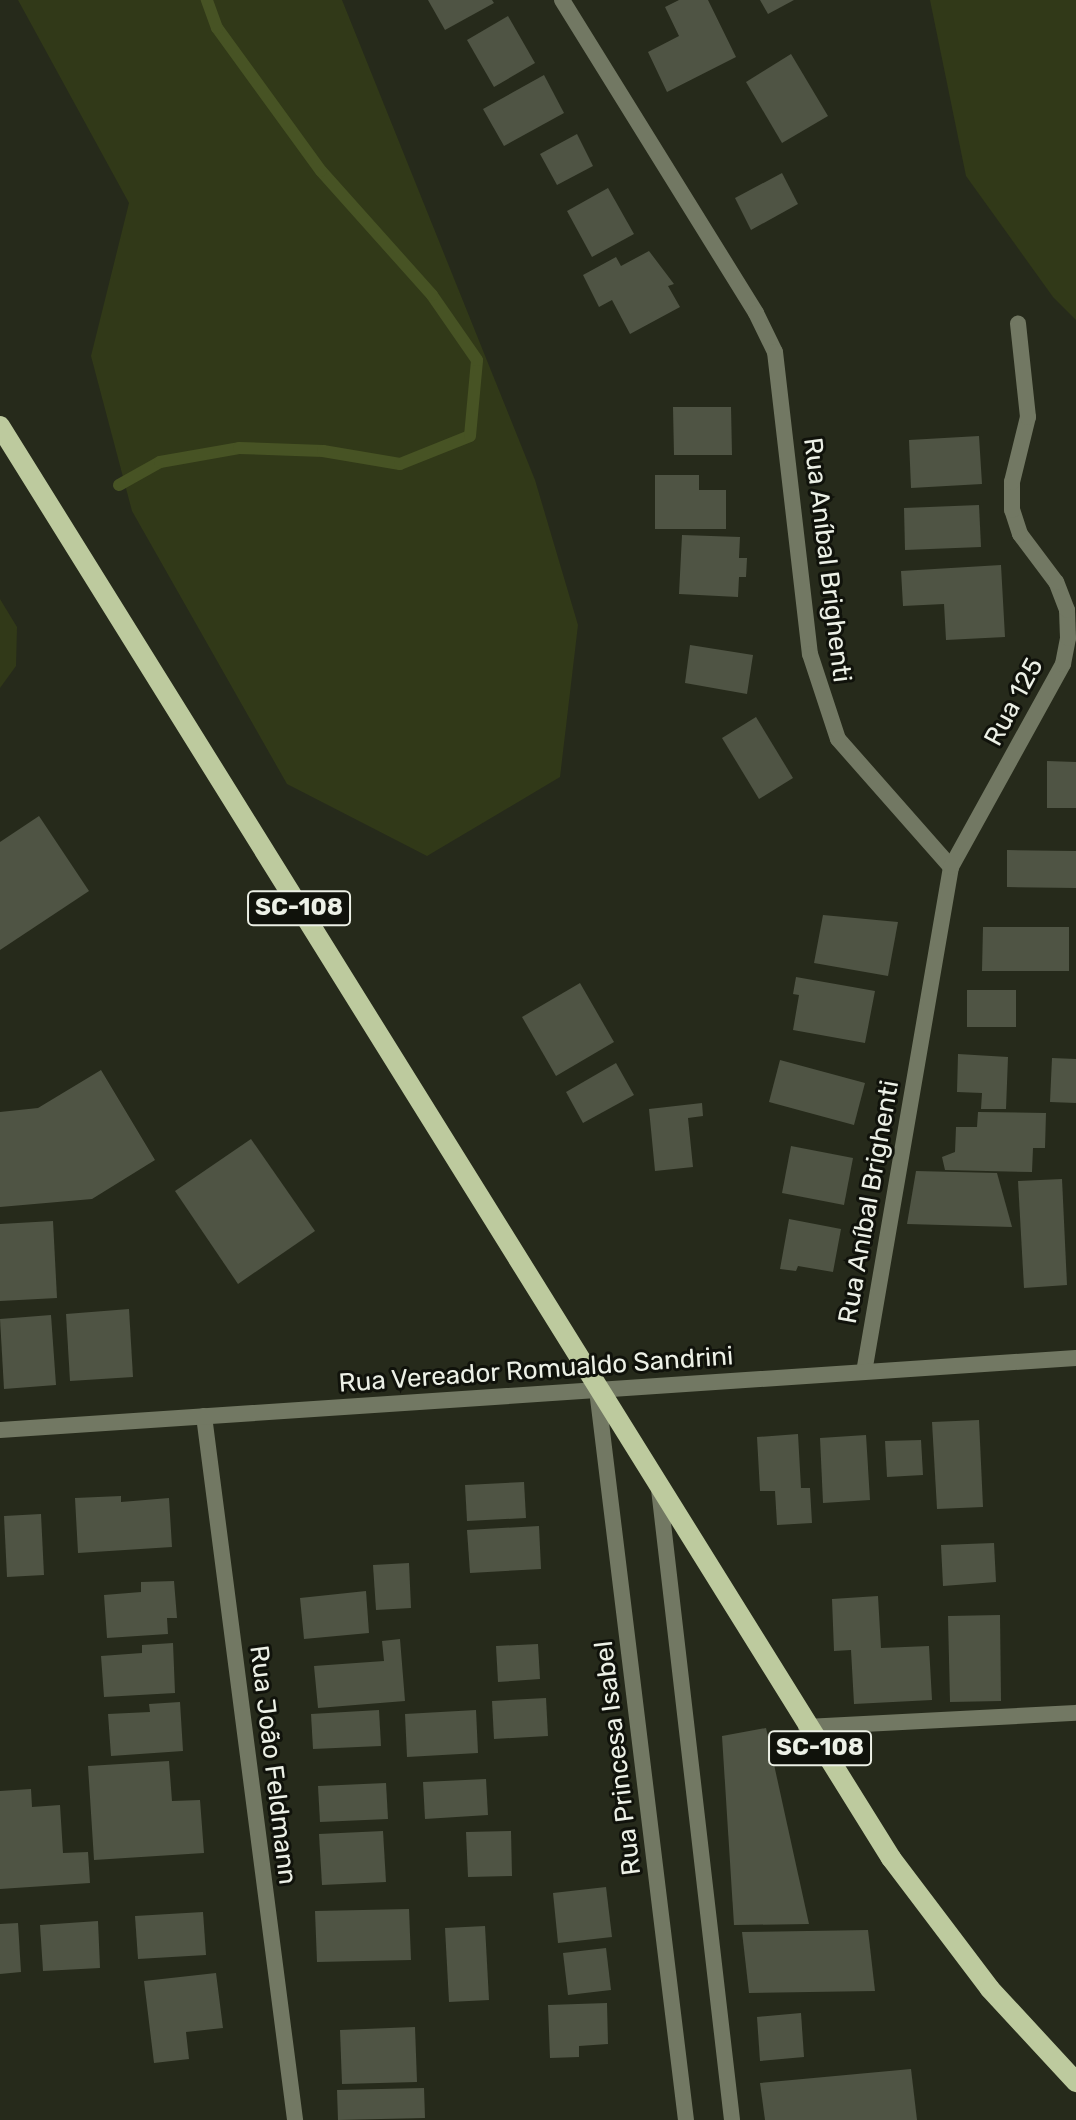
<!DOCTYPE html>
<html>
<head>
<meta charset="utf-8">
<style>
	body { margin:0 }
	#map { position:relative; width:1076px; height:2120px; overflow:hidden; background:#262a1b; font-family:Rubik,sans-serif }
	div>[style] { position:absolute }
	.green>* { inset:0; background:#313918 }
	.stream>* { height:12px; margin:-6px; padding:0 6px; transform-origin:6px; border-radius:6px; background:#475324 }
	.building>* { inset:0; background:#4f5444 }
	.street>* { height:16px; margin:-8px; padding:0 8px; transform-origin:8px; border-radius:8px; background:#727863 }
	.primary>* { height:20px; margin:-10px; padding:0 10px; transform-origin:10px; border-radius:10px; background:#bdca9e }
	span { translate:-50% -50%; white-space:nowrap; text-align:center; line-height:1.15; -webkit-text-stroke:6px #10120b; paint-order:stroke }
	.shield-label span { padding:2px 6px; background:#10120b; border:2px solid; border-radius:6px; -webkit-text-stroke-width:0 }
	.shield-label { font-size:24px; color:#ecf0e6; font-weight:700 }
	.street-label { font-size:26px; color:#ecf0e6 }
</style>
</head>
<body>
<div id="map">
	<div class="green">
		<div style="clip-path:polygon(18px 0,342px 0,535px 480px,578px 625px,560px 777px,427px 856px,287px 784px,132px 511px,91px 356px,129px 203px)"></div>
		<div style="clip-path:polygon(930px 0,1076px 0,1076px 320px,1053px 297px,966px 176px)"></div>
		<div style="clip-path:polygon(0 599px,17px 627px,16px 666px,0 688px)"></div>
	</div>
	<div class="stream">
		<div style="left:119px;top:485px;width:47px;rotate:-29.3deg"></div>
		<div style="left:160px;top:462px;width:80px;rotate:-10deg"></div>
		<div style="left:239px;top:448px;width:84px;rotate:2deg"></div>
		<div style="left:323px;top:451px;width:78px;rotate:9.6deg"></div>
		<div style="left:400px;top:464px;width:75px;rotate:-21.8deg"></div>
		<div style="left:470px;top:436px;width:76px;rotate:-84.7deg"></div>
		<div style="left:477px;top:360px;width:79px;rotate:-124.7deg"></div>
		<div style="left:432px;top:295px;width:166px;rotate:-131.8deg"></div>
		<div style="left:321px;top:171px;width:177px;rotate:-126deg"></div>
		<div style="left:217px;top:28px;width:30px;rotate:-110deg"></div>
	</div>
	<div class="building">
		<div style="clip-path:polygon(428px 0,492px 0,494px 3px,445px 30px)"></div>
		<div style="clip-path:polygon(679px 0,708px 0,736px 57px,667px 92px,648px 52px,679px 36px,665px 7px)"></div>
		<div style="clip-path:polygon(760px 0,794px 0,768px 14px)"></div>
		<div style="clip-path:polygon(508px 16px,535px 63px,494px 87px,467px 40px)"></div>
		<div style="clip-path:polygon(791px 54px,828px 116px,782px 143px,746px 82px)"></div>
		<div style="clip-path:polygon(544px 75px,564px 113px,504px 146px,483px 109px)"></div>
		<div style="clip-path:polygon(577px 134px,593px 166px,557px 185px,540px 154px)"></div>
		<div style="clip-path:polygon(782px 173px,798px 204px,751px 230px,735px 198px)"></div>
		<div style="clip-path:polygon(608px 188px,634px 234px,592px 257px,567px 211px)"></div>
		<div style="clip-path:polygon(649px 251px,674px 284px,668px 286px,680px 307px,630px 334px,612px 300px,599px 307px,583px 275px,616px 257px,621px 266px)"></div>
		<div style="clip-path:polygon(673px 407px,731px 407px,732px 455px,674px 455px)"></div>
		<div style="clip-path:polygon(979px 436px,982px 484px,911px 488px,909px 440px)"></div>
		<div style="clip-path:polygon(655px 475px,699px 475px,699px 490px,726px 490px,726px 529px,655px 529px)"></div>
		<div style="clip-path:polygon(979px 505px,981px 547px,905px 550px,904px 508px)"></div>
		<div style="clip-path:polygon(682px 535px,740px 537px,739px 558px,747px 558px,746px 577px,739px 577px,738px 597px,679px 594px)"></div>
		<div style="clip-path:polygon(1001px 565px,1005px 637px,946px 640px,944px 604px,903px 606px,901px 571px)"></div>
		<div style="clip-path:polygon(690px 645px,753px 655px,747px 694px,685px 683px)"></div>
		<div style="clip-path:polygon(756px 717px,793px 778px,759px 799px,722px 738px)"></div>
		<div style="clip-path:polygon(1047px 761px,1076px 762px,1076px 808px,1047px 808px)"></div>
		<div style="clip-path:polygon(39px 816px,89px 891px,0 950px,0 842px)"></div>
		<div style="clip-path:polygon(1007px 850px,1076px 851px,1076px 888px,1007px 887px)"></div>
		<div style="clip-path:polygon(823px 915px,898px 922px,888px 976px,814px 963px)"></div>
		<div style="clip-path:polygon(983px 927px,1069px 927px,1069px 971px,982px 971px)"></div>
		<div style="clip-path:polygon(796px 977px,875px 991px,865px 1043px,793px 1030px,799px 995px,793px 994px)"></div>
		<div style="clip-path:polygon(580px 983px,614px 1042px,556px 1076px,522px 1017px)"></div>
		<div style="clip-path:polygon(967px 990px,1016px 990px,1016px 1027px,967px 1027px)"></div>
		<div style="clip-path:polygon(958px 1054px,1008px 1057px,1006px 1109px,981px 1109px,982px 1093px,957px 1092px)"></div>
		<div style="clip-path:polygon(1052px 1058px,1076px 1059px,1076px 1103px,1050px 1102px)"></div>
		<div style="clip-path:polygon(780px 1060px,865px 1083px,854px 1125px,769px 1102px)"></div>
		<div style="clip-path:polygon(616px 1063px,634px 1095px,583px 1123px,566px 1092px)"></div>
		<div style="clip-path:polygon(101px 1070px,155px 1160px,92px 1199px,0 1207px,0 1112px,38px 1108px)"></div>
		<div style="clip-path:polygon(702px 1103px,703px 1116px,688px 1118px,693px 1167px,655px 1171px,649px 1109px)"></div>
		<div style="clip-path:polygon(978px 1112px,1046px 1113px,1045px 1148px,1033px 1148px,1032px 1172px,945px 1170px,942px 1157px,955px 1152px,956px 1127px,977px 1127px)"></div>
		<div style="clip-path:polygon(251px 1139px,315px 1231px,238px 1284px,175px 1191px)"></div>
		<div style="clip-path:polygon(791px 1146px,853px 1158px,844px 1205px,782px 1193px)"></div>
		<div style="clip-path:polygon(916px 1171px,997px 1173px,1012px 1227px,907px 1224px)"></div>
		<div style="clip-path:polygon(1062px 1179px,1067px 1285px,1024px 1288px,1018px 1181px)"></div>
		<div style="clip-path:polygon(789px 1219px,841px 1229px,833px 1272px,798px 1266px,796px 1271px,780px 1269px)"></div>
		<div style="clip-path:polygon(53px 1221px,57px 1298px,0 1301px,0 1224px)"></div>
		<div style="clip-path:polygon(129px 1309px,133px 1377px,70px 1381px,66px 1314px)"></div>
		<div style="clip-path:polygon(51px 1315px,56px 1385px,4px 1389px,0 1319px)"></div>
		<div style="clip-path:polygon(979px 1420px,983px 1507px,937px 1509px,932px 1422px)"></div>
		<div style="clip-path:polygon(798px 1434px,801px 1488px,810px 1488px,812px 1523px,777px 1525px,775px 1491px,760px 1491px,757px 1437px)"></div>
		<div style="clip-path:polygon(866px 1435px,870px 1500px,823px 1503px,820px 1438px)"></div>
		<div style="clip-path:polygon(921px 1440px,923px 1475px,887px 1477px,885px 1441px)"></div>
		<div style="clip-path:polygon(524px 1482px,526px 1518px,467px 1521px,465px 1485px)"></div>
		<div style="clip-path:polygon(121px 1496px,121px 1502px,169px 1498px,172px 1547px,78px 1553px,75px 1498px)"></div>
		<div style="clip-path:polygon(41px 1514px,44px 1575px,7px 1577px,4px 1516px)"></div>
		<div style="clip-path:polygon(539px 1526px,541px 1569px,470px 1573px,467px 1530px)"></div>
		<div style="clip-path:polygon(994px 1543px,996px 1582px,943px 1586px,941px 1545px)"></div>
		<div style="clip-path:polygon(409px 1563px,411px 1608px,376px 1610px,373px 1565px)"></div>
		<div style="clip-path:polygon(174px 1581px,177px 1618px,167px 1618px,168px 1634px,107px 1638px,104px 1595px,141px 1592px,141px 1582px)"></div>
		<div style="clip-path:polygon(366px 1591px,369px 1633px,304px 1639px,300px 1598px)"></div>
		<div style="clip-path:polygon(878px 1596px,881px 1648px,929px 1646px,932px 1700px,854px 1704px,851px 1650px,834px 1651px,832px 1599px)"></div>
		<div style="clip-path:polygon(1000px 1615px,1001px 1701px,950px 1702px,948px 1616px)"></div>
		<div style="clip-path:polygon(400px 1639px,405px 1701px,318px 1708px,314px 1666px,384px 1661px,382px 1641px)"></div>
		<div style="clip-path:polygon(173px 1643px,175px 1693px,104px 1697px,101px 1656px,142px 1653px,142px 1645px)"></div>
		<div style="clip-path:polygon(538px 1644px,540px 1679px,498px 1682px,496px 1646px)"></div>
		<div style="clip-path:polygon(546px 1698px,548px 1736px,494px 1739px,492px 1701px)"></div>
		<div style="clip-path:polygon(180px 1702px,183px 1751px,111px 1756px,108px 1714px,150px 1712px,149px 1704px)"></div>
		<div style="clip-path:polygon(379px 1710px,381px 1746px,313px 1749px,311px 1714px)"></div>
		<div style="clip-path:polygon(476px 1710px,478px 1753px,407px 1757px,405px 1714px)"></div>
		<div style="clip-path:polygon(766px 1728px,809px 1924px,734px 1925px,722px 1736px)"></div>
		<div style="clip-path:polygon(169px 1761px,172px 1801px,200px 1800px,204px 1853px,94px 1860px,88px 1766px)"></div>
		<div style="clip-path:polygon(486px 1779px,488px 1815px,425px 1819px,423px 1782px)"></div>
		<div style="clip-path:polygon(386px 1783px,388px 1819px,320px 1822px,318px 1786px)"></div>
		<div style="clip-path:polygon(31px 1789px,32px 1807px,60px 1805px,63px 1853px,88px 1852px,90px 1883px,0 1889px,0 1791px)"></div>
		<div style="clip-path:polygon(383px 1831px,386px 1882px,322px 1885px,319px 1834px)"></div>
		<div style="clip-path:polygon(511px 1831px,512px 1876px,468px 1877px,466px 1832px)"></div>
		<div style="clip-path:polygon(606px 1887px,612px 1937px,558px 1943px,553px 1893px)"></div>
		<div style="clip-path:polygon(409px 1909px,411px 1960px,317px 1962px,315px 1911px)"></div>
		<div style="clip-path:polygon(203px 1912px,206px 1955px,138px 1959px,135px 1916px)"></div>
		<div style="clip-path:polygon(98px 1921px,100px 1968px,43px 1971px,40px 1925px)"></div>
		<div style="clip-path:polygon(18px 1923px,21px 1972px,0 1974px,0 1924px)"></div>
		<div style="clip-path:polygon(485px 1926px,489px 2000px,449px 2002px,445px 1928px)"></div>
		<div style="clip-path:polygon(868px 1930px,875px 1991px,749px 1993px,742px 1932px)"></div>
		<div style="clip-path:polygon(606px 1948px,611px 1990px,568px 1995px,563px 1953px)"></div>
		<div style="clip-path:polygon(216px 1973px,223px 2028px,186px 2032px,189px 2059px,154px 2063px,144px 1981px)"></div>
		<div style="clip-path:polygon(607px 2003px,608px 2044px,579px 2046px,579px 2057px,550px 2058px,548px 2005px)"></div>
		<div style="clip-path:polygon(801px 2013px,804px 2057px,760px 2061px,757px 2017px)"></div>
		<div style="clip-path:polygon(415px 2027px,417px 2082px,342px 2084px,340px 2030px)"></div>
		<div style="clip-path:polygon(911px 2069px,917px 2120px,765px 2120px,760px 2083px)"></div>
		<div style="clip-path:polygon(424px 2088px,425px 2118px,338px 2120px,337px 2090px)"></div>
	</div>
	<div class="street">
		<div style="left:562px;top:0;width:368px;rotate:58.2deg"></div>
		<div style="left:756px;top:313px;width:43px;rotate:64deg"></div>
		<div style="left:775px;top:352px;width:304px;rotate:83.4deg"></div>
		<div style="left:810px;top:654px;width:89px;rotate:71.8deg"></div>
		<div style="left:838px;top:739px;width:171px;rotate:48.6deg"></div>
		<div style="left:951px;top:867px;width:512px;rotate:99.77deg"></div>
		<div style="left:951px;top:867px;width:232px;rotate:-61.1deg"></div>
		<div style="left:1063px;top:664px;width:26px;rotate:-79deg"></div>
		<div style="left:1068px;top:638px;width:28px;rotate:-92deg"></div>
		<div style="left:1067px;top:610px;width:30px;rotate:-111deg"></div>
		<div style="left:1056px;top:582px;width:60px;rotate:-126.9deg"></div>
		<div style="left:1020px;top:534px;width:25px;rotate:-108deg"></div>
		<div style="left:1012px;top:510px;width:28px;rotate:-90deg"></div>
		<div style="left:1012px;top:482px;width:67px;rotate:-76.2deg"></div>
		<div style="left:1028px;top:417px;width:94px;rotate:-96.1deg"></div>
		<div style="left:597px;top:1390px;width:735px;rotate:83.05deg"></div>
		<div style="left:204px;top:1416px;width:710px;rotate:82.63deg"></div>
		<div style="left:0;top:1430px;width:1078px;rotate:-3.83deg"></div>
		<div style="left:659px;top:1489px;width:635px;rotate:83.4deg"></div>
		<div style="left:806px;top:1727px;width:270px;rotate:-3deg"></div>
	</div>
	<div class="primary">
		<div style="left:0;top:426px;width:1687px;rotate:58.11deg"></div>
		<div style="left:891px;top:1858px;width:164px;rotate:52.9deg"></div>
		<div style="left:990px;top:1989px;width:127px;rotate:47.2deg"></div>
	</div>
	<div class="shield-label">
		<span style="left:299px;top:908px">SC-108</span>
		<span style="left:820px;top:1748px">SC-108</span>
	</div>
	<div class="street-label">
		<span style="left:827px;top:560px;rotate:83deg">Rua Aníbal Brighenti</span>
		<span style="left:1014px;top:702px;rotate:-62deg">Rua 125</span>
		<span style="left:869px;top:1202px;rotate:-80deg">Rua Aníbal Brighenti</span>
		<span style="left:536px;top:1370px;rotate:-4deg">Rua Vereador Romualdo Sandrini</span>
		<span style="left:618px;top:1758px;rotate:-97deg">Rua Princesa Isabel</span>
		<span style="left:273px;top:1765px;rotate:83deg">Rua João Feldmann</span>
	</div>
</div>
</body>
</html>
